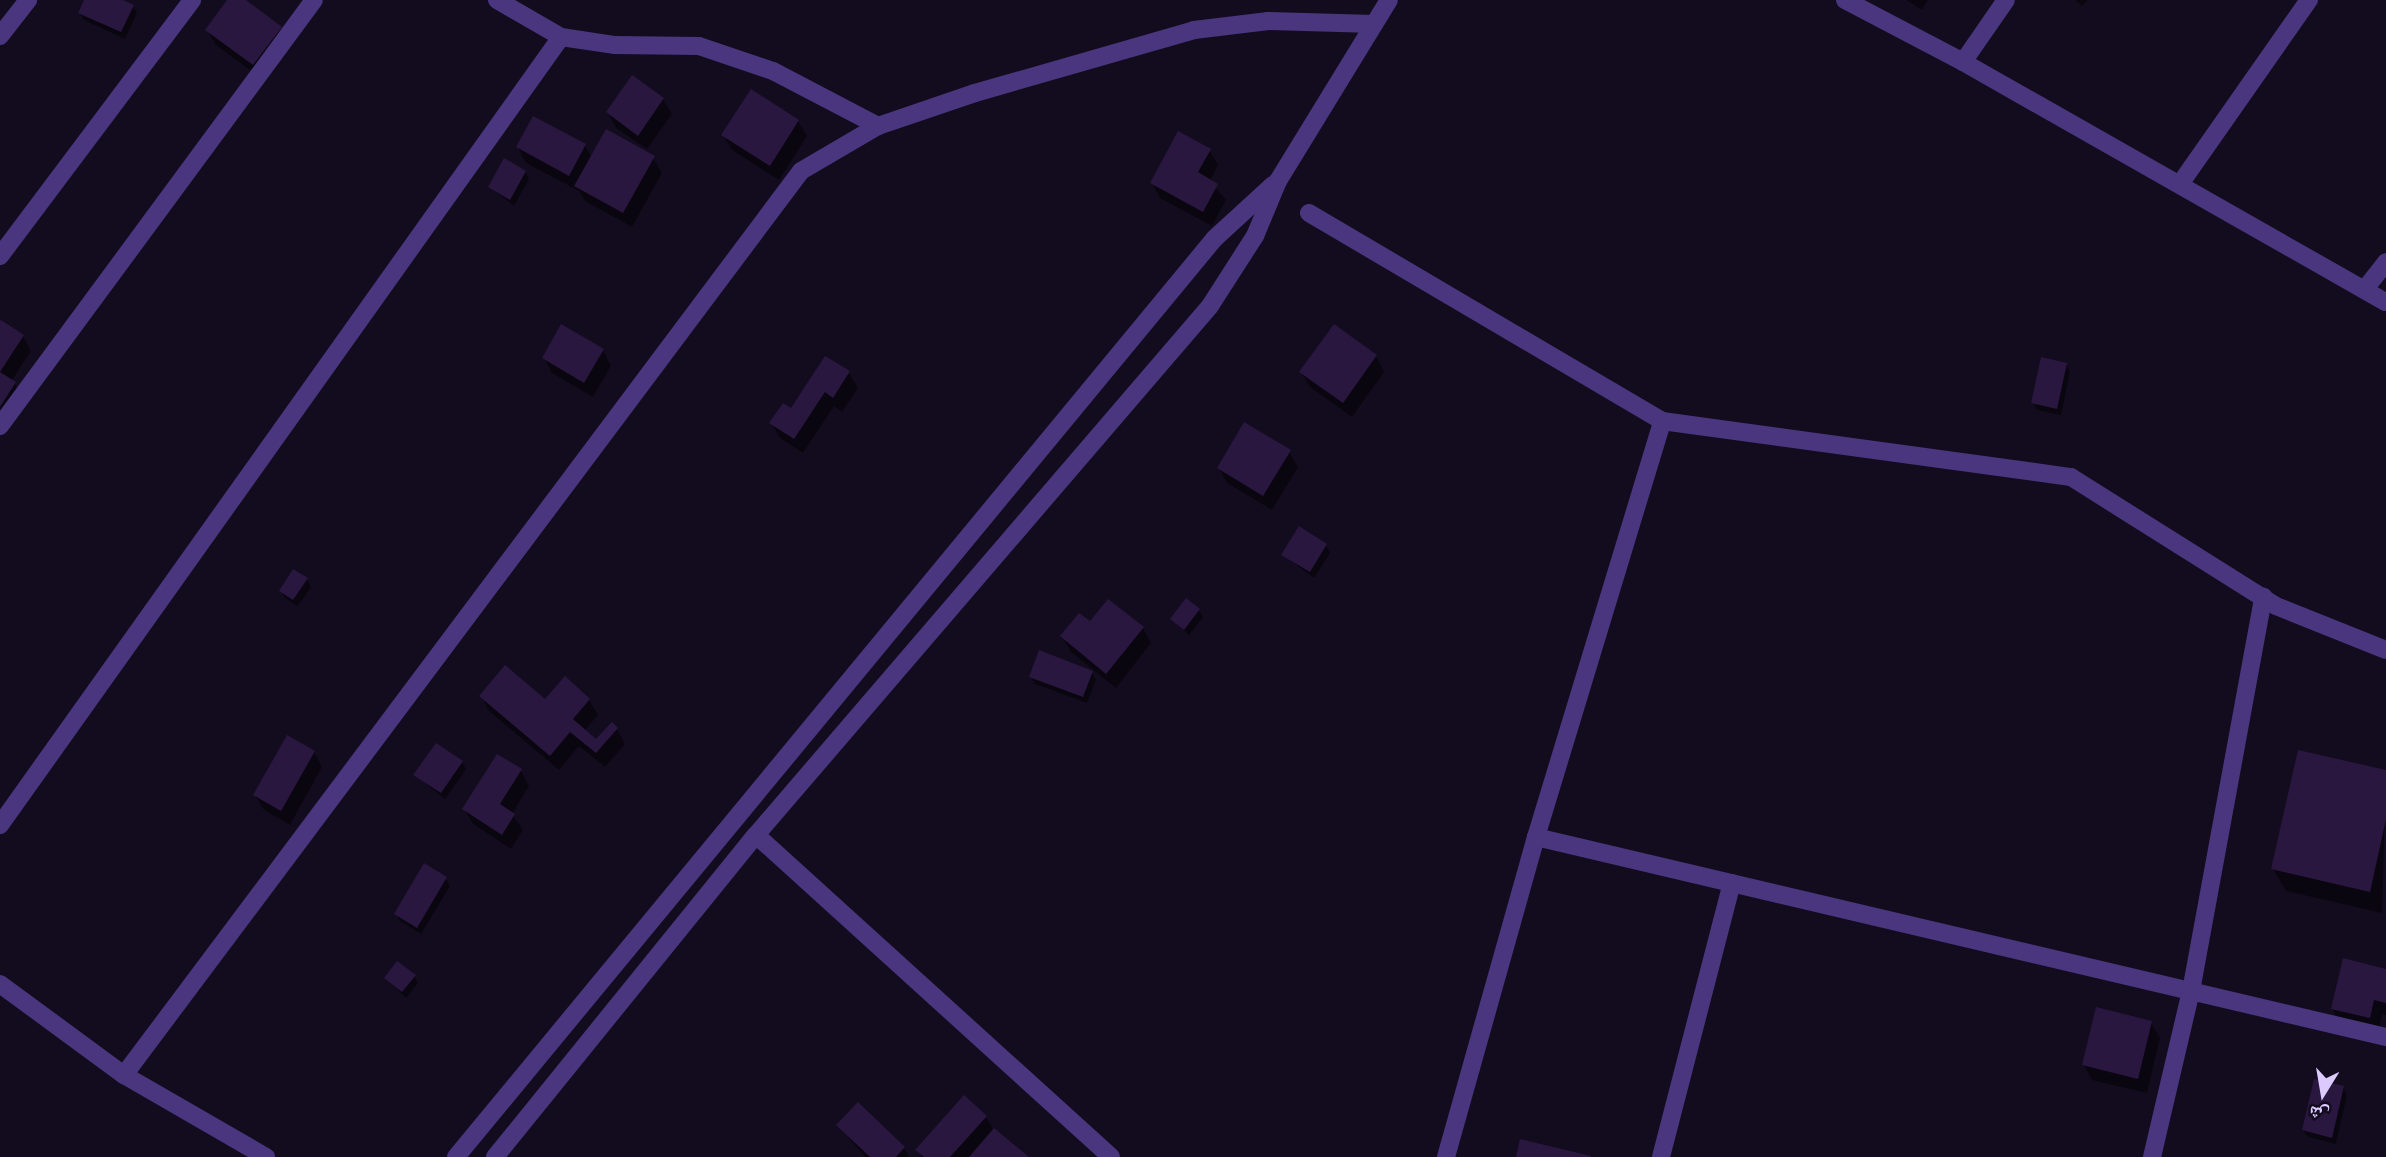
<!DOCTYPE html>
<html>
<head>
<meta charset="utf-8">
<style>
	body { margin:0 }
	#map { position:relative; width:2386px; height:1157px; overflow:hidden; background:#130c1f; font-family:"Titillium Web","Noto Naskh Arabic",sans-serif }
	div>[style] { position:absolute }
	.shadow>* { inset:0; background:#0007 }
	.building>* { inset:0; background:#291740 }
	.street>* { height:18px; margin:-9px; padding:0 9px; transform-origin:9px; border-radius:9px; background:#49367f }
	span { translate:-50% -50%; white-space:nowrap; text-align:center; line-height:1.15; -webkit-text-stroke:7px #130c1f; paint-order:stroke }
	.north { position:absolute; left:2288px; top:1059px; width:70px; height:70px; -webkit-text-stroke:5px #130c1f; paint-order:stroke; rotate:191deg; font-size:19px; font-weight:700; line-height:28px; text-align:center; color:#dccaff }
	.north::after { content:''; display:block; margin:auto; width:24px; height:32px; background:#dccaff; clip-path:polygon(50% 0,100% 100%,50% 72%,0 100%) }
</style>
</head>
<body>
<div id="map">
	<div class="shadow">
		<div style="clip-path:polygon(85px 0,119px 0,133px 6px,137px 13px,125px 39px,84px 20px,80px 13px)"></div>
		<div style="clip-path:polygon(230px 0,243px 0,280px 28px,289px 43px,262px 79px,216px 45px,207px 30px)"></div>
		<div style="clip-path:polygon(1906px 0,1928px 0,1922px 10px)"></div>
		<div style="clip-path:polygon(2075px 0,2088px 0,2082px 6px)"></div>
		<div style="clip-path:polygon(663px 99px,672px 114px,647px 149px,616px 128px,608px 113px)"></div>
		<div style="clip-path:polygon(798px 121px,807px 136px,779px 180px,732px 150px,723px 135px)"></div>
		<div style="clip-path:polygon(585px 146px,592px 158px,653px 158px,662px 173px,632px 227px,585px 201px,579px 191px,526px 163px,518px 147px)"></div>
		<div style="clip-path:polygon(1209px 150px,1218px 165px,1210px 181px,1226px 200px,1212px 226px,1160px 198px,1152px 183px)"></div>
		<div style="clip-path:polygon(525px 172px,529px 179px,514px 206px,490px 187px)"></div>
		<div style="clip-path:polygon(0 325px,23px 336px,31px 351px,12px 380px,24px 399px,0 427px)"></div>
		<div style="clip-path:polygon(603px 350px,611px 366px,593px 397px,552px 373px,544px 358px)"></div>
		<div style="clip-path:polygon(1376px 356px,1384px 372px,1352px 417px,1310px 387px,1301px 372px)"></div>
		<div style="clip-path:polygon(2066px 364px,2070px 372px,2061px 415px,2037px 410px,2033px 403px)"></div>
		<div style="clip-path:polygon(849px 373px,858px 388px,842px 412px,834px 406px,803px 453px,780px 438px,771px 423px)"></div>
		<div style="clip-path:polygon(1289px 452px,1298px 467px,1272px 510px,1227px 483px,1219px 468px)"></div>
		<div style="clip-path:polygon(1326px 545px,1330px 553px,1314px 578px,1283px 555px)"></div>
		<div style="clip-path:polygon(307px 580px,311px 587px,298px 606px,285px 598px,281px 591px)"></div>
		<div style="clip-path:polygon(1199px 610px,1203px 617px,1189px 635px,1172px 619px)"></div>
		<div style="clip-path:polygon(1090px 624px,1143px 628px,1151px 643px,1116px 688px,1071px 652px,1062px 637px)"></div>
		<div style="clip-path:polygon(1092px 672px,1096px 680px,1087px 703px,1035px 684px,1031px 677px)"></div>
		<div style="clip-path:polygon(481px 696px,545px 702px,589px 700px,598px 715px,584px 731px,596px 742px,617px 729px,625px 744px,605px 767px,579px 746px,559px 770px,489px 711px)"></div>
		<div style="clip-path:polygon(314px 752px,322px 767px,290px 825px,264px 810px,255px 795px)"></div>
		<div style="clip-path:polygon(462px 762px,466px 769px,445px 799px,415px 775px)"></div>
		<div style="clip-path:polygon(521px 771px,529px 786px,512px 814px,523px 830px,511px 849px,473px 824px,464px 809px)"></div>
		<div style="clip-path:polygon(2386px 772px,2382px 913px,2286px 891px,2273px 869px)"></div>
		<div style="clip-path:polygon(446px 879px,450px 886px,421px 934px,400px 921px,396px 914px)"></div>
		<div style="clip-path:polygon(2386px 971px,2386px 1015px,2382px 1014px,2378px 1033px,2341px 1024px,2332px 1009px)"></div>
		<div style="clip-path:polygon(414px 976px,418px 983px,406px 998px,386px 978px)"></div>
		<div style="clip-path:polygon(2151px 1023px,2160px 1038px,2147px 1093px,2092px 1080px,2084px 1065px)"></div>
		<div style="clip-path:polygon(2343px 1087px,2347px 1095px,2336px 1144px,2308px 1137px,2303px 1130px)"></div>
		<div style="clip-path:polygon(986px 1117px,993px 1129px,1026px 1157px,922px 1157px,917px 1150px)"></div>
		<div style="clip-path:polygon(838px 1125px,904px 1148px,909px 1157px,865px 1157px)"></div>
	</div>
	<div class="building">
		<div style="clip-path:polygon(84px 0,123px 0,134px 5px,121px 32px,78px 13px)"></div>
		<div style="clip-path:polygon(227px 0,246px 0,282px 27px,253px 65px,205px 30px)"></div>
		<div style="clip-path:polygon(632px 75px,664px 98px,638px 136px,606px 112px)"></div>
		<div style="clip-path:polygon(751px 89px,799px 120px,770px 166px,721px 135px)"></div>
		<div style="clip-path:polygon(533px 116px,586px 144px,569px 176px,516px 147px)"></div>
		<div style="clip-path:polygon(606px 129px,655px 156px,623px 213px,574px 186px)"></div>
		<div style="clip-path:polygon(1178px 131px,1211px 149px,1198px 172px,1218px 184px,1203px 212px,1150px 183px)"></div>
		<div style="clip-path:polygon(504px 158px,526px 171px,510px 200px,488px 187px)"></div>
		<div style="clip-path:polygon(1px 320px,24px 335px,0 372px,16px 382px,0 407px,0 321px)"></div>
		<div style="clip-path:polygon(561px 324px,604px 349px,584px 383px,542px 358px)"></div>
		<div style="clip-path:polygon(1334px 324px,1377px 355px,1343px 403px,1299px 372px)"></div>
		<div style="clip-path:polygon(825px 356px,850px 371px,833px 398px,825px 392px,794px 439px,769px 423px,783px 403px,791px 408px)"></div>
		<div style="clip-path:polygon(2041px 357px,2067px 363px,2057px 409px,2031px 403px)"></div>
		<div style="clip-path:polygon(1244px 422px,1291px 450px,1263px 496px,1217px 468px)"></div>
		<div style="clip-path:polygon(1299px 526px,1327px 544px,1310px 572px,1281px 555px)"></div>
		<div style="clip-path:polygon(293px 569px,308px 578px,293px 600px,279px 591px)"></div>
		<div style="clip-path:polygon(1186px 598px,1200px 609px,1184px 630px,1170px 619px)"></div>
		<div style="clip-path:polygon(1108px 599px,1144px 627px,1106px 674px,1060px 636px,1079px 613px,1090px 621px)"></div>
		<div style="clip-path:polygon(1039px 650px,1093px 671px,1083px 697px,1029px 677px)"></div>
		<div style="clip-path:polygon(505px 665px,545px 699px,565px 676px,590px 699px,573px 719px,596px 739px,612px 722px,618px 728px,596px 753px,570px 732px,550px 756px,479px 696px)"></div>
		<div style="clip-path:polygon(287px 735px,315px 751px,281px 811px,253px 795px)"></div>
		<div style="clip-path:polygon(436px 743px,463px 761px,441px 793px,413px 775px)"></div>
		<div style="clip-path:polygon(2298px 750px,2386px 770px,2386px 819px,2370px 892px,2271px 869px)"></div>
		<div style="clip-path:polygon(497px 754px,522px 769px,500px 804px,515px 814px,502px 835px,462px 809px)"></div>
		<div style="clip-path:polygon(424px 863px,447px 877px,417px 928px,394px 914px)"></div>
		<div style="clip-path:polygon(2343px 958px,2386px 969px,2386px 1003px,2374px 1000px,2370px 1018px,2331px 1009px)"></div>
		<div style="clip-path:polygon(397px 961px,416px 975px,402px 992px,384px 978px)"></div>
		<div style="clip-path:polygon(2096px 1007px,2152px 1021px,2138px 1079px,2082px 1065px)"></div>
		<div style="clip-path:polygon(2314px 1079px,2344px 1086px,2332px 1138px,2302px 1130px)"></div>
		<div style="clip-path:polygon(964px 1095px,987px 1116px,950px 1157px,924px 1157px,915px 1150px)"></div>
		<div style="clip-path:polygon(858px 1102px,905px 1147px,896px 1157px,870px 1157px,836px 1125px)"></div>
		<div style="clip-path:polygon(994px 1128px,1029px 1157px,969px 1157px)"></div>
		<div style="clip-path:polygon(1520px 1139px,1591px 1156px,1591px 1157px,1516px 1157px)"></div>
	</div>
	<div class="street">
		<div style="left:497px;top:0;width:74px;rotate:30deg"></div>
		<div style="left:561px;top:37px;width:55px;rotate:8.4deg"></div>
		<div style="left:615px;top:45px;width:84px;rotate:0.7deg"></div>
		<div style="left:699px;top:46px;width:78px;rotate:18.7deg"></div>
		<div style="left:773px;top:71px;width:119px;rotate:27.6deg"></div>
		<div style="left:1845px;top:0;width:133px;rotate:27.7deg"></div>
		<div style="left:1963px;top:62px;width:486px;rotate:29.6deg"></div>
		<div style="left:0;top:36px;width:46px;rotate:-52.1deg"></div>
		<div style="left:1963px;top:62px;width:75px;rotate:-55.3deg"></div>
		<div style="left:2180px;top:184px;width:225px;rotate:-55deg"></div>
		<div style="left:1309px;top:213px;width:410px;rotate:30.5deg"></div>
		<div style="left:1662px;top:421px;width:413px;rotate:7.8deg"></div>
		<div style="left:2071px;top:477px;width:242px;rotate:32.2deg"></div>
		<div style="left:2276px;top:606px;width:118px;rotate:21.8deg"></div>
		<div style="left:0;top:256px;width:320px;rotate:-53.1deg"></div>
		<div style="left:2365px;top:289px;width:34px;rotate:-52deg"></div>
		<div style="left:0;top:426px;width:529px;rotate:-53.61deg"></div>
		<div style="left:0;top:825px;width:967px;rotate:-54.55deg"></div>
		<div style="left:756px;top:835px;width:479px;rotate:42.2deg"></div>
		<div style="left:1536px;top:837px;width:873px;rotate:13.24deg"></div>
		<div style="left:0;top:984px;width:154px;rotate:36.3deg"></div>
		<div style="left:124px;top:1075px;width:1129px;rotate:-53.17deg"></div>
		<div style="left:801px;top:171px;width:89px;rotate:-30.3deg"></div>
		<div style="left:878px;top:126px;width:102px;rotate:-18.8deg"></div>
		<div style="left:975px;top:93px;width:228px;rotate:-16deg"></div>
		<div style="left:1194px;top:30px;width:75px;rotate:-6.9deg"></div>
		<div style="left:1268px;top:21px;width:106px;rotate:1.6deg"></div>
		<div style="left:124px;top:1075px;width:164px;rotate:30deg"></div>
		<div style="left:456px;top:1157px;width:1190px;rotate:-50.45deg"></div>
		<div style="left:1214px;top:239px;width:80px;rotate:-42.5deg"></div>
		<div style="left:495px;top:1157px;width:414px;rotate:-51deg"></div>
		<div style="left:756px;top:835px;width:697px;rotate:-49.36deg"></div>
		<div style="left:1210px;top:306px;width:83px;rotate:-57.3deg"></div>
		<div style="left:1255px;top:236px;width:60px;rotate:-67.3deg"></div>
		<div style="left:1278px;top:181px;width:212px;rotate:-58.5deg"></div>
		<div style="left:1446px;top:1157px;width:332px;rotate:-74.3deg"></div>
		<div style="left:1536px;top:837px;width:435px;rotate:-73.1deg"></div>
		<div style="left:1661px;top:1157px;width:283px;rotate:-75.5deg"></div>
		<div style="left:2152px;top:1157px;width:171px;rotate:-76.8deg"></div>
		<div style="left:2191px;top:991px;width:401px;rotate:-79.6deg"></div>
	</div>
	<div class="north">ش</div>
</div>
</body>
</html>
